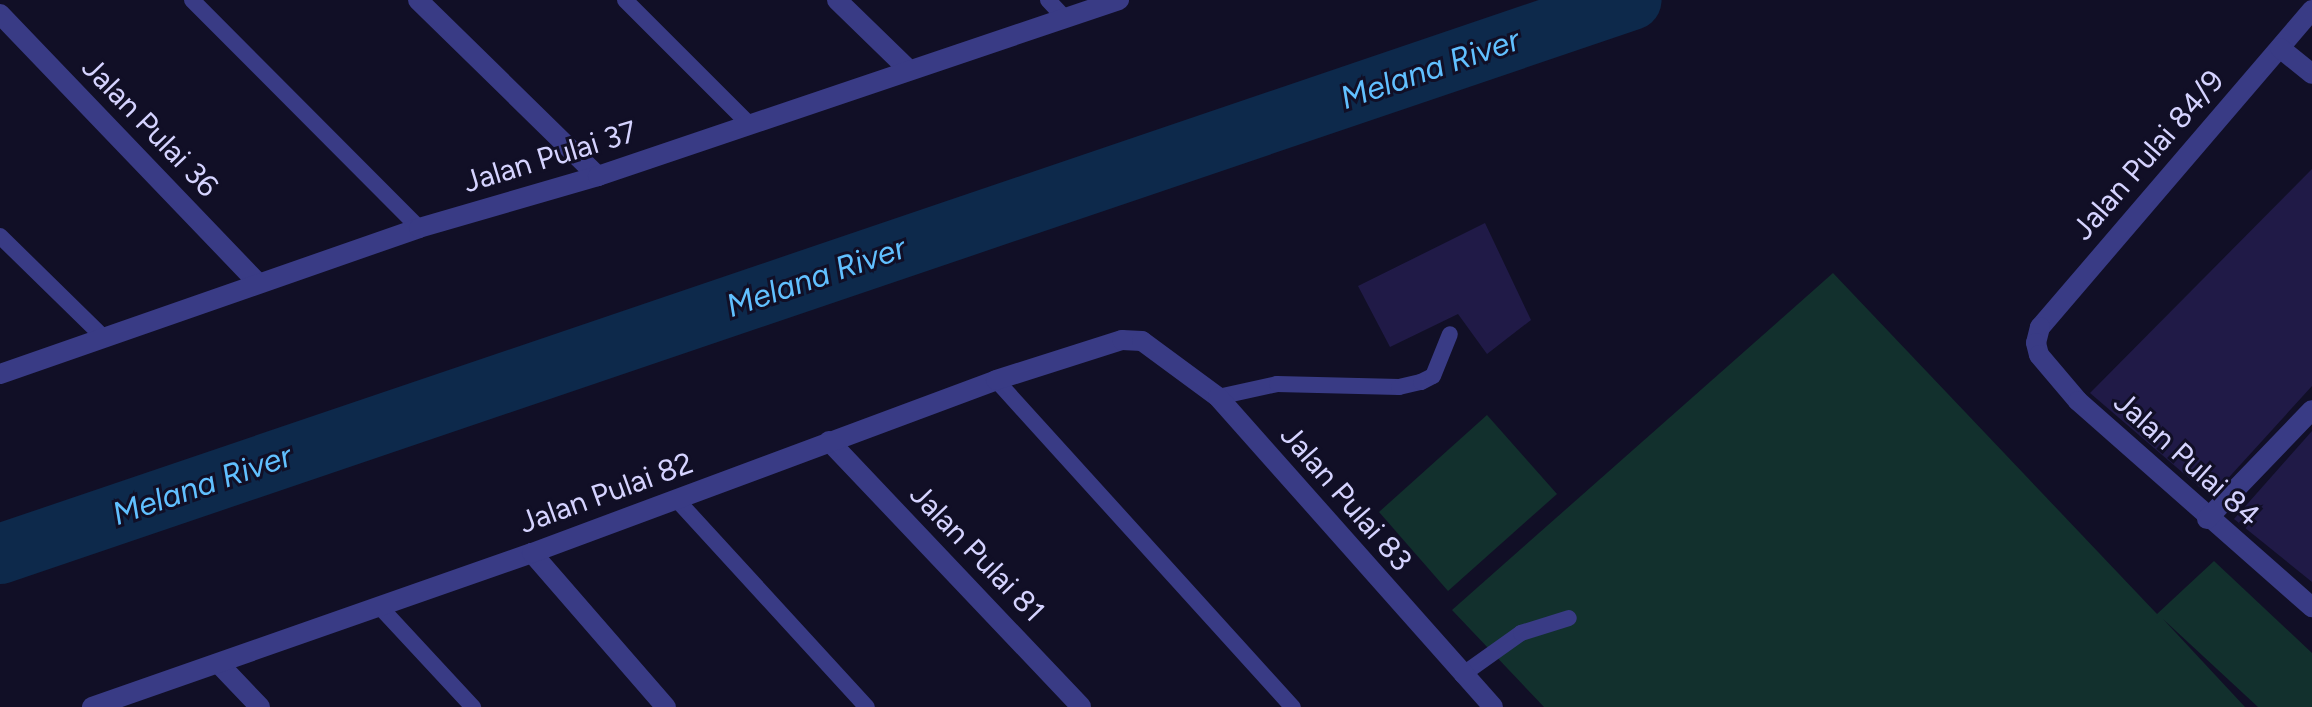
<!DOCTYPE html>
<html>
<head>
<meta charset="utf-8">
<style>
	body { margin:0 }
	#map { position:relative; width:2312px; height:707px; overflow:hidden; background:#110f26; font-family:Figtree,sans-serif }
	div>[style] { position:absolute }
	.green>* { inset:0; background:#12302d }
	.river>* { height:60px; margin:-30px; padding:0 30px; transform-origin:30px; border-radius:30px; background:#0d294b }
	.building>* { inset:0; background:#201a47 }
	.service>* { height:16px; margin:-8px; padding:0 8px; transform-origin:8px; border-radius:8px; background:#393b85 }
	.minor>* { height:20px; margin:-10px; padding:0 10px; transform-origin:10px; border-radius:10px; background:#393b85 }
	span { translate:-50% -50%; white-space:nowrap; text-align:center; line-height:1.15; -webkit-text-stroke:6px #110f26; paint-order:stroke }
	.street-label { font-size:30px; color:#d5d3ff }
	.water-label { font-size:32px; color:#61c0ff; font-style:italic }
</style>
</head>
<body>
<div id="map">
	<div class="green">
		<div style="clip-path:polygon(1833px 273px,2157px 614px,2214px 561px,2312px 653px,2312px 707px,2258px 707px,2163px 619px,2245px 707px,1544px 707px,1452px 610px)"></div>
		<div style="clip-path:polygon(1487px 415px,1557px 494px,1448px 591px,1379px 512px)"></div>
	</div>
	<div class="river">
		<div style="left:0;top:554px;width:1723px;rotate:-18.75deg"></div>
	</div>
	<div class="building">
		<div style="clip-path:polygon(2312px 169px,2312px 386px,2211px 497px,2090px 393px)"></div>
		<div style="clip-path:polygon(1485px 223px,1531px 320px,1487px 354px,1458px 314px,1390px 347px,1358px 286px)"></div>
		<div style="clip-path:polygon(2312px 431px,2312px 582px,2234px 519px)"></div>
	</div>
	<div class="service">
		<div style="left:192px;top:0;width:322px;rotate:45.1deg"></div>
		<div style="left:625px;top:0;width:175px;rotate:45deg"></div>
		<div style="left:1048px;top:0;width:25px;rotate:47deg"></div>
		<div style="left:0;top:236px;width:141px;rotate:44.4deg"></div>
		<div style="left:996px;top:380px;width:442px;rotate:47.8deg"></div>
		<div style="left:1218px;top:397px;width:60px;rotate:-12.4deg"></div>
		<div style="left:1277px;top:384px;width:122px;rotate:1.4deg"></div>
		<div style="left:1399px;top:387px;width:23px;rotate:-13deg"></div>
		<div style="left:1421px;top:382px;width:13px;rotate:-27deg"></div>
		<div style="left:1433px;top:376px;width:45px;rotate:-68deg"></div>
		<div style="left:677px;top:500px;width:281px;rotate:47.5deg"></div>
		<div style="left:380px;top:607px;width:137px;rotate:47.1deg"></div>
		<div style="left:1462px;top:675px;width:72px;rotate:-35.4deg"></div>
		<div style="left:1521px;top:633px;width:50px;rotate:-17.4deg"></div>
	</div>
	<div class="minor">
		<div style="left:418px;top:0;width:252px;rotate:44.4deg"></div>
		<div style="left:837px;top:0;width:100px;rotate:44.2deg"></div>
		<div style="left:2312px;top:10px;width:418px;rotate:130.6deg"></div>
		<div style="left:2040px;top:327px;width:16px;rotate:104deg"></div>
		<div style="left:2036px;top:343px;width:12px;rotate:76deg"></div>
		<div style="left:2039px;top:355px;width:60px;rotate:49.7deg"></div>
		<div style="left:2078px;top:401px;width:312px;rotate:41.4deg"></div>
		<div style="left:0;top:14px;width:371px;rotate:46.2deg"></div>
		<div style="left:2280px;top:48px;width:41px;rotate:39.1deg"></div>
		<div style="left:0;top:374px;width:444px;rotate:-19.2deg"></div>
		<div style="left:419px;top:228px;width:186px;rotate:-16.2deg"></div>
		<div style="left:598px;top:176px;width:550px;rotate:-18.67deg"></div>
		<div style="left:829px;top:441px;width:366px;rotate:46.5deg"></div>
		<div style="left:2207px;top:519px;width:151px;rotate:-46.1deg"></div>
		<div style="left:532px;top:553px;width:204px;rotate:49deg"></div>
		<div style="left:220px;top:665px;width:58px;rotate:46.4deg"></div>
		<div style="left:92px;top:707px;width:466px;rotate:-19.3deg"></div>
		<div style="left:532px;top:553px;width:495px;rotate:-20.4deg"></div>
		<div style="left:996px;top:380px;width:132px;rotate:-17.6deg"></div>
		<div style="left:1122px;top:340px;width:20px;rotate:3deg"></div>
		<div style="left:1142px;top:341px;width:94px;rotate:36.4deg"></div>
		<div style="left:1218px;top:397px;width:414px;rotate:48.4deg"></div>
	</div>
	<div class="street-label">
		<span style="left:150px;top:127px;rotate:46deg">Jalan Pulai 36</span>
		<span style="left:2148px;top:155px;rotate:-49deg">Jalan Pulai 84/9</span>
		<span style="left:550px;top:157px;rotate:-17deg">Jalan Pulai 37</span>
		<span style="left:2187px;top:459px;rotate:42deg">Jalan Pulai 84</span>
		<span style="left:606px;top:493px;rotate:-20deg">Jalan Pulai 82</span>
		<span style="left:1346px;top:498px;rotate:49deg">Jalan Pulai 83</span>
		<span style="left:977px;top:553px;rotate:46deg">Jalan Pulai 81</span>
	</div>
	<div class="water-label">
		<span style="left:1430px;top:69px;rotate:-19deg">Melana River</span>
		<span style="left:816px;top:277px;rotate:-19deg">Melana River</span>
		<span style="left:202px;top:485px;rotate:-19deg">Melana River</span>
	</div>
</div>
</body>
</html>
